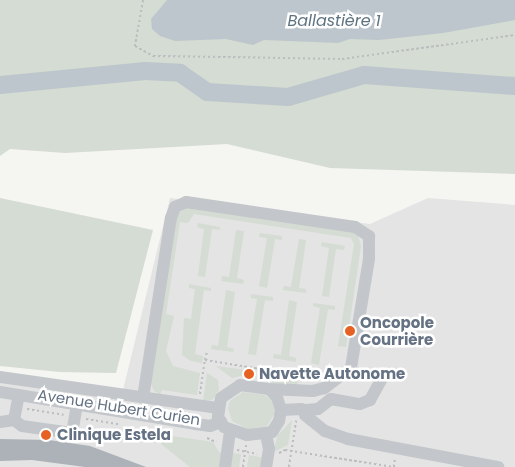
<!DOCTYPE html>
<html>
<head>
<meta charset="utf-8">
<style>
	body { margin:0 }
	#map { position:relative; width:515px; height:467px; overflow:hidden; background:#f5f5f2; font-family:Poppins,sans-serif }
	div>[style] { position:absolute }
	.built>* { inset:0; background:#e3e4e3 }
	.green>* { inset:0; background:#d5dcd3 }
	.water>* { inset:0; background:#bdc6cc }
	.river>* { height:18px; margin:-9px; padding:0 9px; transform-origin:9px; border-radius:9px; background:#bdc6cc }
	.building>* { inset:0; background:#acb2b8 }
	.path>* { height:2px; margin-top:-1px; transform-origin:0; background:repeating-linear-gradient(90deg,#bbbdbf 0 2.5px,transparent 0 5px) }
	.minor>* { height:12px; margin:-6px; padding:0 6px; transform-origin:6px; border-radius:6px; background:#c3c6ca }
	.dots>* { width:14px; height:14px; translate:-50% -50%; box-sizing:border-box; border:2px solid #fff; border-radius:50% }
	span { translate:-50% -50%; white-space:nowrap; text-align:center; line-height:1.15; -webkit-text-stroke:5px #fff; paint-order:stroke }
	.poi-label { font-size:15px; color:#647283; font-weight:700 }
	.left { translate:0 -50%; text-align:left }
	.street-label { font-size:15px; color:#647283 }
	.water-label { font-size:16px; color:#5f7480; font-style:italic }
</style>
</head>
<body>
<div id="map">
	<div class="built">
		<div style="clip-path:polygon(170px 198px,370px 224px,428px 198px,515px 205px,515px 467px,0 467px,0 372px,123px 390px)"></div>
	</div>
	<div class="green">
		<div style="clip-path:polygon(0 0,515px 0,515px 174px,330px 168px,227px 144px,65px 153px,10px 149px,0 156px)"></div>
		<div style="clip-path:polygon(0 198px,153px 230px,116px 373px,60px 372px,0 366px)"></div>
		<div style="clip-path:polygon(187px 207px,357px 232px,361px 246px,346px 347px,338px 346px,354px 244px,351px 238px,194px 214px,188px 223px,180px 222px,166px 314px,174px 316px,166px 351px,173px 366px,200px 373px,197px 395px,162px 390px,160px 394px,154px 391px,150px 382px,176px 215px)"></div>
		<div style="clip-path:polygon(198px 223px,220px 227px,220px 230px,212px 229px,205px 277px,198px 276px,204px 229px,197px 227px)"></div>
		<div style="clip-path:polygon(236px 230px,244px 231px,237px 278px,244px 280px,243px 284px,221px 281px,222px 276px,229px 277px)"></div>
		<div style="clip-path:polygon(260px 233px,282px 236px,282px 240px,275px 239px,267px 288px,259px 286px,267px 238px,259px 237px)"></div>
		<div style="clip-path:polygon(299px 239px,306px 240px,299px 288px,306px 289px,306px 293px,283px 290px,284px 286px,291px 287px)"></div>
		<div style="clip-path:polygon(322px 242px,345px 246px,344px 250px,336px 249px,329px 297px,322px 296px,329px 248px,321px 246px)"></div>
		<div style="clip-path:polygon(189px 284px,211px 288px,211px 291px,204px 290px,195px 354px,203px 356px,202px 363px,191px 361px,182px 355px,184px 318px,191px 319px,195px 289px,189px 288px)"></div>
		<div style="clip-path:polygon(226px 290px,235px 292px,227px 347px,234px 349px,233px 352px,211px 349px,212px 345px,218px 346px)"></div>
		<div style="clip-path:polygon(251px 294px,273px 297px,273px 301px,265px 300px,256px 355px,248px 354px,257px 299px,251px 298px)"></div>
		<div style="clip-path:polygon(289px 300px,297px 302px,289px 356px,296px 358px,296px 362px,273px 358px,274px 354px,281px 355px)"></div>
		<div style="clip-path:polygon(313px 303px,335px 306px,335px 310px,328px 309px,319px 365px,311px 363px,320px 308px,313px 306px)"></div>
		<div style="clip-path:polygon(216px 366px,246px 370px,245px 375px,232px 378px)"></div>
		<div style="clip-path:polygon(207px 373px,218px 380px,219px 390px,212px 400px,203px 401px)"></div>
		<div style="clip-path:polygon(258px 374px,298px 379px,297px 386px,273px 383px,258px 377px)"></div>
		<div style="clip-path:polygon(243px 392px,264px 395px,272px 400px,275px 413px,267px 426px,248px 429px,232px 421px,228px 408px,230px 401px)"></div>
		<div style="clip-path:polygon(292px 420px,288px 445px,273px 452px,278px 435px)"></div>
		<div style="clip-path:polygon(165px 435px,213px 442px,219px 452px,224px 453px,222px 467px,190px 467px,161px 444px)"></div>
		<div style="clip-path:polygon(230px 453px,241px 454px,239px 467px,228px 467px)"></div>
		<div style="clip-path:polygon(249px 455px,264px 458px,262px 467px,247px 467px)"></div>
	</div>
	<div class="water">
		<div style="clip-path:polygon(167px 0,515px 0,515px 20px,443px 33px,379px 40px,350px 39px,338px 43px,264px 40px,253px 45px,226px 39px,175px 41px,160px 36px,152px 29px,151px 19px)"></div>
	</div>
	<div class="river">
		<div style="left:0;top:85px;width:146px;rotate:-5.5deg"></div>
		<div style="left:145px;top:71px;width:35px;rotate:3deg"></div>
		<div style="left:180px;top:73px;width:33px;rotate:35deg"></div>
		<div style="left:207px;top:92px;width:81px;rotate:3.5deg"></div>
		<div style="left:288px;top:97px;width:79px;rotate:-16.1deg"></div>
		<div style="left:364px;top:75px;width:151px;rotate:4.2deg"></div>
	</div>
	<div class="building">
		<div style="clip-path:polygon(0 439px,49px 440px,90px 446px,146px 467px,85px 467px,32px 460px,0 461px)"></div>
	</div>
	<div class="path">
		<div style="left:143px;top:0;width:47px;rotate:99.9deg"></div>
		<div style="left:135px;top:46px;width:21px;rotate:29deg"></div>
		<div style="left:153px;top:56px;width:189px;rotate:0.9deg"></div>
		<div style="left:342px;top:59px;width:175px;rotate:-7.9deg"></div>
		<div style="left:205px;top:360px;width:8px;rotate:-76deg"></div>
		<div style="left:303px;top:376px;width:9px;rotate:-84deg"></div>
		<div style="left:200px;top:394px;width:34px;rotate:-82deg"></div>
		<div style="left:205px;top:360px;width:99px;rotate:9.3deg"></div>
		<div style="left:303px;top:376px;width:3px;rotate:108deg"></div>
		<div style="left:27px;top:409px;width:37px;rotate:9deg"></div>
		<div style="left:86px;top:419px;width:33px;rotate:9deg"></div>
		<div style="left:207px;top:438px;width:10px;rotate:24deg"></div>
		<div style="left:155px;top:443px;width:14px;rotate:-69deg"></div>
		<div style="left:237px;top:450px;width:20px;rotate:11deg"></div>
		<div style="left:279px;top:453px;width:7px;rotate:-27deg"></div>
		<div style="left:285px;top:450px;width:110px;rotate:8.9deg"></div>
		<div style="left:243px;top:467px;width:22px;rotate:-82deg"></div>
		<div style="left:289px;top:467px;width:47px;rotate:-81.3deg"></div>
		<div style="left:394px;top:467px;width:9px;rotate:-84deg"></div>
	</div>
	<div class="minor">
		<div style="left:0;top:377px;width:219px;rotate:8.1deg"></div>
		<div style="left:240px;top:385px;width:29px;rotate:8deg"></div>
		<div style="left:269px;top:389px;width:11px;rotate:45deg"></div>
		<div style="left:277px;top:397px;width:14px;rotate:73deg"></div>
		<div style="left:281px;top:410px;width:11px;rotate:100deg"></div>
		<div style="left:279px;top:421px;width:13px;rotate:122deg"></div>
		<div style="left:272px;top:432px;width:25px;rotate:173deg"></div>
		<div style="left:247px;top:435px;width:24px;rotate:-161deg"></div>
		<div style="left:224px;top:427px;width:12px;rotate:-121deg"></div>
		<div style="left:218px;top:417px;width:19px;rotate:-81deg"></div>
		<div style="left:221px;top:398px;width:23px;rotate:-34deg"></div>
		<div style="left:0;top:392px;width:199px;rotate:9.3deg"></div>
		<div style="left:196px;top:424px;width:14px;rotate:8deg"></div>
		<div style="left:210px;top:426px;width:12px;rotate:-20deg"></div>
		<div style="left:143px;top:398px;width:182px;rotate:-81.2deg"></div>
		<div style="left:171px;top:218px;width:12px;rotate:-70deg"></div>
		<div style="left:175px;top:207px;width:12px;rotate:-24deg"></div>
		<div style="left:186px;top:202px;width:171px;rotate:8.4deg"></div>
		<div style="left:355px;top:227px;width:17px;rotate:33deg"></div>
		<div style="left:369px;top:236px;width:23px;rotate:90deg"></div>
		<div style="left:369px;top:259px;width:110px;rotate:99.4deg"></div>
		<div style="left:351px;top:368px;width:34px;rotate:143deg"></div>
		<div style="left:324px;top:388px;width:11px;rotate:165deg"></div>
		<div style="left:313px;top:391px;width:44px;rotate:-177.4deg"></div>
		<div style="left:281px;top:410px;width:21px;rotate:-3deg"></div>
		<div style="left:306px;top:410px;width:12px;rotate:-5deg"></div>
		<div style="left:318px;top:409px;width:16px;rotate:-38deg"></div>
		<div style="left:331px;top:399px;width:29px;rotate:10deg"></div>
		<div style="left:360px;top:404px;width:11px;rotate:-22deg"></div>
		<div style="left:370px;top:400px;width:29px;rotate:-61deg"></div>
		<div style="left:305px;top:415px;width:26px;rotate:39deg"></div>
		<div style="left:325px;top:431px;width:24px;rotate:19deg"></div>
		<div style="left:348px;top:439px;width:153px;rotate:10.6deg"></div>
		<div style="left:14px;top:420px;width:10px;rotate:37deg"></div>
		<div style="left:22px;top:426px;width:50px;rotate:8deg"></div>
		<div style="left:72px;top:433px;width:28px;rotate:-80deg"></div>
		<div style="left:0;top:422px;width:14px;rotate:-8deg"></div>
		<div style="left:14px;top:420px;width:25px;rotate:-79deg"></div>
		<div style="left:266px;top:434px;width:15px;rotate:79deg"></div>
		<div style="left:269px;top:449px;width:18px;rotate:99deg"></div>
		<div style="left:225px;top:467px;width:37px;rotate:-82deg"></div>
	</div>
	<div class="dots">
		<div style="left:350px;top:331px;background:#e56222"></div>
		<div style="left:249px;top:374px;background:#e56222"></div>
		<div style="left:46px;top:435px;background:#e56222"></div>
	</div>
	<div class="poi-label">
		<span class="left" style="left:360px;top:331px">Oncopole<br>Courrière</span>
		<span class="left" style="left:259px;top:374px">Navette Autonome</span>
		<span class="left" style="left:57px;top:435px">Clinique Estela</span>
	</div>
	<div class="street-label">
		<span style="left:119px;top:407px;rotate:9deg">Avenue Hubert Curien</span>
	</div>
	<div class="water-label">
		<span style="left:334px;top:21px">Ballastière 1</span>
	</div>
</div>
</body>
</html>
